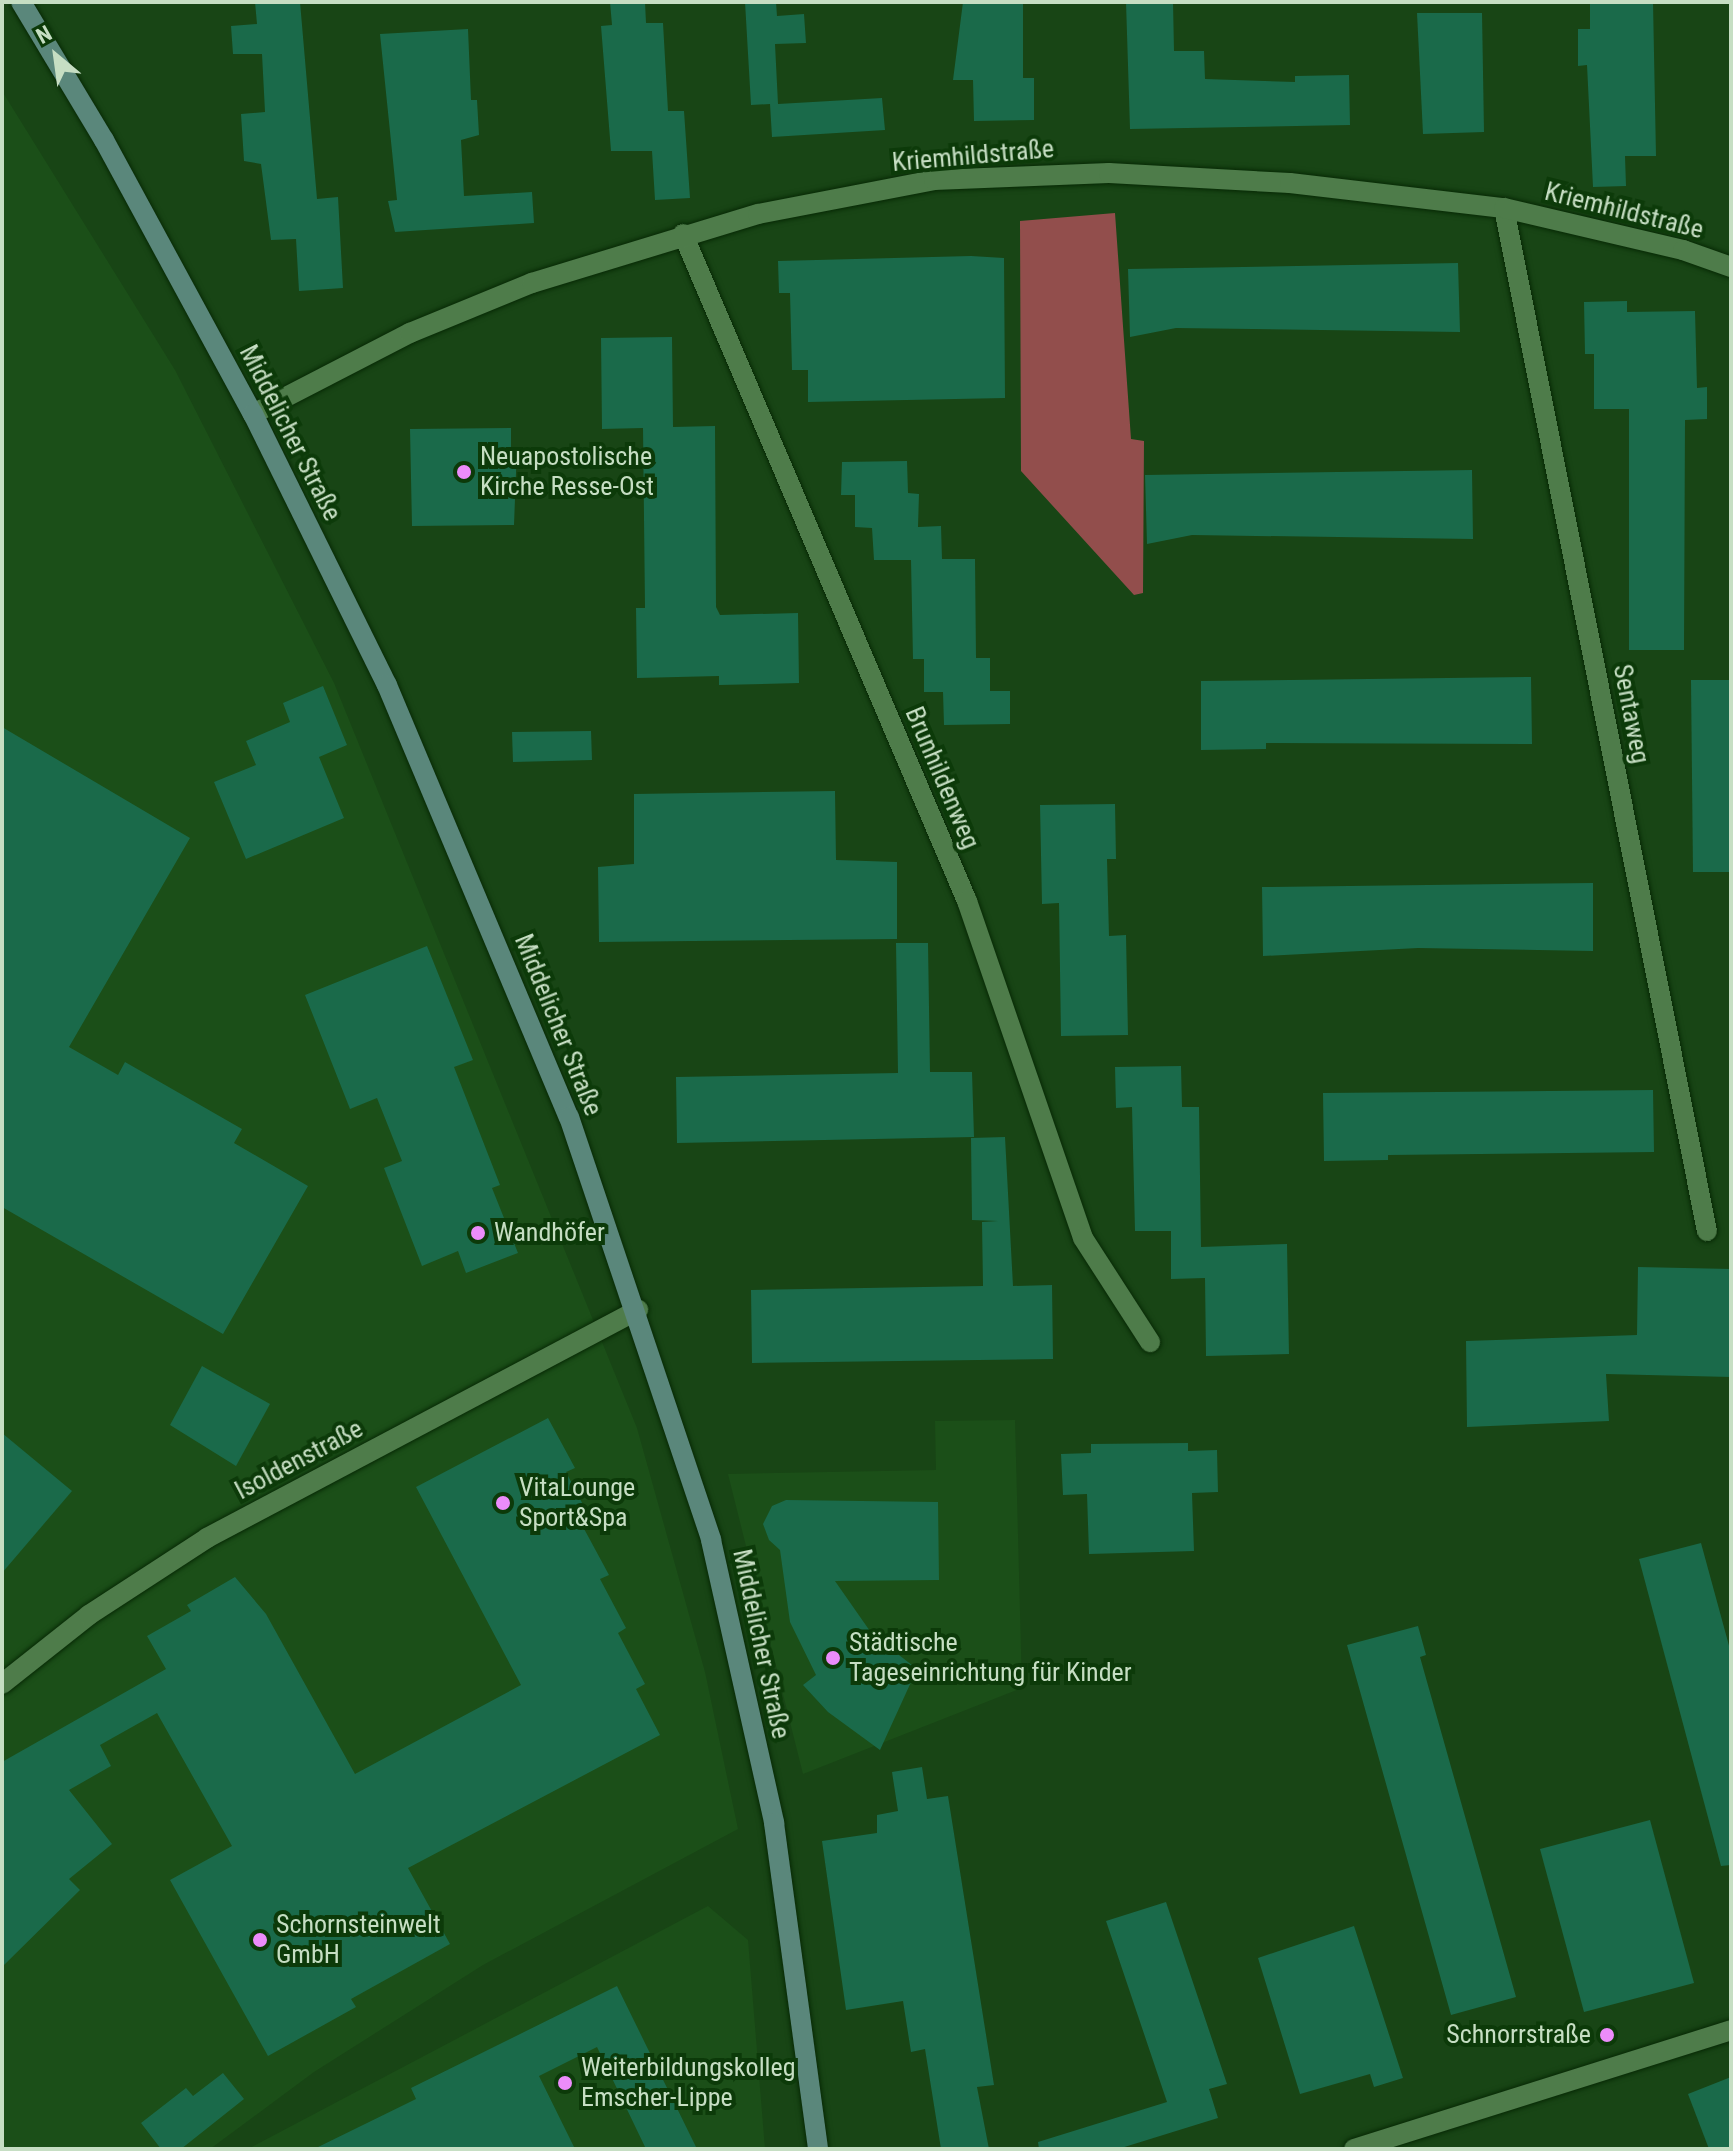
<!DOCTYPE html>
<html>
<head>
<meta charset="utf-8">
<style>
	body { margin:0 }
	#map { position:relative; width:1733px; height:2151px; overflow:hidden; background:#184515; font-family:"Roboto Condensed",sans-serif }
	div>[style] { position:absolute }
	.built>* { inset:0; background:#1b4f18 }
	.green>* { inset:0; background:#924e4c }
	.building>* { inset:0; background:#1a6a4a }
	.roads { filter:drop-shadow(0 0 2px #072905) drop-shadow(0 0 2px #072905) }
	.street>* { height:20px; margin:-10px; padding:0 10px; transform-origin:10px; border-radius:10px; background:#4e7c4a }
	.secondary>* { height:20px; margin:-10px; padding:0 10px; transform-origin:10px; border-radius:10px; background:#5a877b }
	.dots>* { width:22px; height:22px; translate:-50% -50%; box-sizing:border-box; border:4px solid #0c3a09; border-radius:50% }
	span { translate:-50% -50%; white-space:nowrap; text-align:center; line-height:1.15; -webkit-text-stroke:8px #0c3a09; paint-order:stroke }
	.street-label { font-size:26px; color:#c6dec3 }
	.poi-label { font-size:26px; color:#c6dec3 }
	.left { translate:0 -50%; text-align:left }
	.right { translate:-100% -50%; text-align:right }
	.frame { position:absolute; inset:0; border:4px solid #c6dec3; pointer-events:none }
	.north { position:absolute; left:16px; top:16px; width:80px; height:80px; -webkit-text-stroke:6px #0c3a09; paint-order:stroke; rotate:331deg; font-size:22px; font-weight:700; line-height:32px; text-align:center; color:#c6dec3 }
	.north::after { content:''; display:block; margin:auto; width:28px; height:36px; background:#c6dec3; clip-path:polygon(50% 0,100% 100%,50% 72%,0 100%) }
</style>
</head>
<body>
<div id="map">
	<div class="built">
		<div style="clip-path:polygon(2px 91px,175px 370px,334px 683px,637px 1428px,705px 1672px,738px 1829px,483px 1965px,314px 2072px,210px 2149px,2px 2149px)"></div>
		<div style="clip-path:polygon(1015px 1420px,1022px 1688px,803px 1774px,728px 1474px,936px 1470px,935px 1421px)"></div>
		<div style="clip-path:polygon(708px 1906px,748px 1940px,765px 2149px,248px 2149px)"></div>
	</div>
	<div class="green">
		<div style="clip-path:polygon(1115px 213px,1131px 439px,1144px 441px,1143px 593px,1134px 595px,1021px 471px,1020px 221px)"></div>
	</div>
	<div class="building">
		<div style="clip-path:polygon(255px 2px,300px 2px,317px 199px,338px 197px,343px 288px,299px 291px,296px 239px,271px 240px,261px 164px,244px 161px,241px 114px,265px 112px,262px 54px,233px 54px,231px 26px,257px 24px)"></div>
		<div style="clip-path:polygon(610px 2px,645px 2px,646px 23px,663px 23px,668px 111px,684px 111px,690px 198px,655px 200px,652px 151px,611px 151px,601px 26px,612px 25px)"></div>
		<div style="clip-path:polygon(745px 2px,776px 2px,777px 16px,804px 14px,806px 43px,775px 44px,778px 104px,882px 98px,885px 130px,772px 137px,770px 104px,751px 105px)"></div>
		<div style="clip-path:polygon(963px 2px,1023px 2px,1023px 78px,1034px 78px,1034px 120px,974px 121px,973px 80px,953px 80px)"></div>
		<div style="clip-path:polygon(1126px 2px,1173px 2px,1174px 51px,1204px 51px,1205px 79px,1295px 82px,1295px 76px,1349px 75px,1350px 125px,1130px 129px)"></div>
		<div style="clip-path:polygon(1590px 2px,1653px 2px,1656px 156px,1625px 156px,1626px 186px,1593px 187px,1587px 65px,1578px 66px,1578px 29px,1590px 29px)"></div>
		<div style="clip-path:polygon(1417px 13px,1482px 13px,1484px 132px,1423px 134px)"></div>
		<div style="clip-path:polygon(468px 29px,471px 100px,477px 100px,479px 135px,461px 140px,464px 196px,532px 192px,534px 223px,395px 232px,388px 201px,397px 200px,380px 34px)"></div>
		<div style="clip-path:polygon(971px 256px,1004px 258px,1005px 398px,808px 402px,808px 370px,792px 370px,790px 293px,779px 293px,778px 261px)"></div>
		<div style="clip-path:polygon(1458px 263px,1460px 332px,1176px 328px,1130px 337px,1128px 269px)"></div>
		<div style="clip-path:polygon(1627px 301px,1627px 312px,1695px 311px,1697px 388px,1707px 387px,1707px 419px,1685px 420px,1684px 650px,1629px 650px,1629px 409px,1594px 409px,1594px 354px,1585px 354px,1584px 302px)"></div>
		<div style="clip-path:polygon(672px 337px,673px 427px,715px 426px,716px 607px,720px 615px,798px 613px,799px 683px,719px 685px,719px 676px,637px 678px,636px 608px,645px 608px,643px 428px,602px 429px,601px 338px)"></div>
		<div style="clip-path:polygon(511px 428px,511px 447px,517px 447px,514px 525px,412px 526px,410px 429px)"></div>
		<div style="clip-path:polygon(907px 461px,908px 493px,919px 494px,918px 527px,941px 526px,942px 559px,975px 559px,976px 658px,990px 658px,990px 691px,1010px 691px,1010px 724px,944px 725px,943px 692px,924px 692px,924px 659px,913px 659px,911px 560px,874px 560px,872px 528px,855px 527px,855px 495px,841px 495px,842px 462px)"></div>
		<div style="clip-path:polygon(1472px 470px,1473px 539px,1192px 535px,1147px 544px,1145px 475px)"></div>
		<div style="clip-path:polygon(1531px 677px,1532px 744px,1266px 743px,1266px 749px,1201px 750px,1201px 681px)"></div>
		<div style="clip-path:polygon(1691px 680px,1731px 680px,1731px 872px,1693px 872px)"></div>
		<div style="clip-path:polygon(323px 686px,347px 745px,319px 757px,344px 818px,246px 859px,214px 782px,256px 765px,246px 741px,290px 722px,283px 703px)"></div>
		<div style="clip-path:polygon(2px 727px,190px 838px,69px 1047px,118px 1075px,125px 1062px,242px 1129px,234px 1143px,308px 1186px,223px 1334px,2px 1207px)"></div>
		<div style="clip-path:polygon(591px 731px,592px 760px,513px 762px,512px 732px)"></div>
		<div style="clip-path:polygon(835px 791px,836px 860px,897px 862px,897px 939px,599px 942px,598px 867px,634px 864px,634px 794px)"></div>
		<div style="clip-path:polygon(1115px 804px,1116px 859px,1107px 859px,1109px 936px,1126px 935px,1128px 1035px,1061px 1036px,1059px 903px,1042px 904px,1040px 805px)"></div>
		<div style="clip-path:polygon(1593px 883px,1593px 951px,1418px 948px,1263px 956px,1262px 887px)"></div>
		<div style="clip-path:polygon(896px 943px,928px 943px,930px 1072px,972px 1072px,974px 1137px,677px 1143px,676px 1077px,898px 1073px)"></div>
		<div style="clip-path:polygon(427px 946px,473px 1060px,454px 1067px,500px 1185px,492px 1188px,518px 1253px,466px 1273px,458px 1251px,422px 1266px,384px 1168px,402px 1161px,377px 1098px,350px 1109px,305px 995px)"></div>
		<div style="clip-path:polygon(1181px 1066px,1182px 1107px,1199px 1107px,1201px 1247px,1287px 1244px,1289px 1354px,1206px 1356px,1205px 1278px,1171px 1279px,1171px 1231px,1135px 1231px,1132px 1107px,1116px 1108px,1115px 1067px)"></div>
		<div style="clip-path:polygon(1653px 1090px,1654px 1152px,1388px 1155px,1388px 1160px,1324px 1161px,1323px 1093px)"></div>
		<div style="clip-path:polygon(1005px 1137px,1013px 1286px,1052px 1285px,1053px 1359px,752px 1363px,751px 1290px,983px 1286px,982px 1222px,998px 1221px,972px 1220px,971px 1138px)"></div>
		<div style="clip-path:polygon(1638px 1267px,1731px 1269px,1731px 1377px,1606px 1374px,1609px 1421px,1467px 1427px,1466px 1341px,1637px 1335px)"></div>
		<div style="clip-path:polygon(202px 1366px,270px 1404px,236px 1466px,170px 1425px)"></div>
		<div style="clip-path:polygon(548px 1418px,575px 1468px,566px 1472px,591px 1520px,582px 1525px,609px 1575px,600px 1579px,626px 1628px,618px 1633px,645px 1684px,636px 1689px,660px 1735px,408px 1868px,450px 1944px,351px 1999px,356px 2007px,268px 2056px,170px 1880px,232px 1846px,157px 1713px,100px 1745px,111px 1766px,69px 1790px,112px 1844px,69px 1879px,80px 1890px,2px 1967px,2px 1762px,166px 1669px,147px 1636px,191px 1611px,187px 1605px,235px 1577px,266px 1614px,355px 1774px,521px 1685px,416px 1487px)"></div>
		<div style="clip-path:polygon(2px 1433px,72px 1491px,2px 1573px)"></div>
		<div style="clip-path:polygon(1188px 1443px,1188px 1451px,1217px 1450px,1218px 1492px,1192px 1493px,1194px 1551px,1089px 1554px,1087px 1494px,1063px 1495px,1061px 1454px,1091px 1453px,1091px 1444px)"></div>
		<div style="clip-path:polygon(786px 1500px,938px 1502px,939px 1580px,835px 1581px,872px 1634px,917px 1669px,880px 1750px,828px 1712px,803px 1685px,816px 1675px,790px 1622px,780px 1550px,769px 1540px,763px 1524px,772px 1506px)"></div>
		<div style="clip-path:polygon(1701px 1543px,1731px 1653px,1731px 1865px,1721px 1866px,1639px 1559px)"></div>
		<div style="clip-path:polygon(1418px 1626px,1426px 1655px,1420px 1657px,1516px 1997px,1451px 2015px,1347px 1645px)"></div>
		<div style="clip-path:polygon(922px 1767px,927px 1799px,948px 1796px,994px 2085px,977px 2087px,989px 2149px,941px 2149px,925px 2049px,911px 2052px,903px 2001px,846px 2010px,822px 1841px,877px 1833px,877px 1815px,898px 1811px,892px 1772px)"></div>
		<div style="clip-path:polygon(1650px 1820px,1694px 1983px,1584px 2012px,1540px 1849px)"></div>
		<div style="clip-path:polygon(1166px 1902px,1227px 2084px,1209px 2089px,1218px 2118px,1118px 2149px,1039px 2149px,1038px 2142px,1167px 2102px,1106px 1921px)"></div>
		<div style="clip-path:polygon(1354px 1926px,1403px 2078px,1374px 2087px,1370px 2074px,1300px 2094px,1258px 1958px)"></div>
		<div style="clip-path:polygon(617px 1986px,697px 2149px,646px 2149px,597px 2047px,539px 2076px,575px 2149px,314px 2149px,416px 2099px,411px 2088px)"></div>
		<div style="clip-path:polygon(223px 2073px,244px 2099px,181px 2149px,161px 2149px,141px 2123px,186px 2088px,193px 2096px)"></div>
		<div style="clip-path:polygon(1731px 2077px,1731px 2149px,1709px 2149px,1688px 2094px)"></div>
	</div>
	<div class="roads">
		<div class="street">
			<div style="left:1504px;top:208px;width:1043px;rotate:78.78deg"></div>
			<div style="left:683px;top:234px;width:725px;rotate:66.94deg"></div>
			<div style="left:967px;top:901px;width:356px;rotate:71deg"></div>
			<div style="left:1083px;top:1238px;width:124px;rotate:57.2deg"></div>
			<div style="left:253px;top:414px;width:177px;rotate:-27.3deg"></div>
			<div style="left:410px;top:333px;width:132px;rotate:-22.3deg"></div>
			<div style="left:532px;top:283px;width:236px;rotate:-17deg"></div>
			<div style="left:758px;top:214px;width:179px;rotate:-10.9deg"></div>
			<div style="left:934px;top:180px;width:175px;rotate:-2.3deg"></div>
			<div style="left:1109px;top:173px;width:181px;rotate:3.2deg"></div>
			<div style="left:1290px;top:183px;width:215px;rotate:6.7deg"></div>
			<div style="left:1504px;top:208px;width:184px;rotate:13.2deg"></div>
			<div style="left:1683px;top:250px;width:51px;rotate:19.5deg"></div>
			<div style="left:2px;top:1684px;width:111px;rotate:-38.4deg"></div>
			<div style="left:89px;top:1615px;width:141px;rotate:-33.1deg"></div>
			<div style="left:207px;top:1538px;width:488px;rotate:-27.9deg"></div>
			<div style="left:1354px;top:2149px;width:395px;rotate:-17.5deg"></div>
		</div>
		<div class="secondary">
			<div style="left:21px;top:2px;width:161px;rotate:59deg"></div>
			<div style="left:104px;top:140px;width:312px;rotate:61.5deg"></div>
			<div style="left:253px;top:414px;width:302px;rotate:63.7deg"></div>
			<div style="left:387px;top:685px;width:469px;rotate:67.2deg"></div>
			<div style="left:569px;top:1117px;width:446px;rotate:71.4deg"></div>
			<div style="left:711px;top:1540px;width:290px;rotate:77.4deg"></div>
			<div style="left:774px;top:1823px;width:329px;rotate:82.3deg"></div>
		</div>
	</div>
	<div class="dots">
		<div style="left:464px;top:472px;background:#ec8cfa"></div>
		<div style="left:478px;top:1233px;background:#ec8cfa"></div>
		<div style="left:503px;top:1503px;background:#ec8cfa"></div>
		<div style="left:833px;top:1658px;background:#ec8cfa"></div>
		<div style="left:260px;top:1940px;background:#ec8cfa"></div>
		<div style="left:1607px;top:2035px;background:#ec8cfa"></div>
		<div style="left:565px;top:2083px;background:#ec8cfa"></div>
	</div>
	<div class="street-label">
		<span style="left:973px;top:156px;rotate:-5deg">Kriemhildstraße</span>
		<span style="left:1624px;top:211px;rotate:14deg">Kriemhildstraße</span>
		<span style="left:290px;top:433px;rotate:63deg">Middelicher Straße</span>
		<span style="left:1631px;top:714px;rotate:79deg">Sentaweg</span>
		<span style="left:942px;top:778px;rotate:67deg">Brunhildenweg</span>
		<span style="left:558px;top:1025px;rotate:68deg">Middelicher Straße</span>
		<span style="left:299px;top:1460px;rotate:-28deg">Isoldenstraße</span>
		<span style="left:761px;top:1644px;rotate:78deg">Middelicher Straße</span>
	</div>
	<div class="poi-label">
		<span class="left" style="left:480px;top:472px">Neuapostolische<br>Kirche Resse-Ost</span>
		<span class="left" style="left:494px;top:1233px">Wandhöfer</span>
		<span class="left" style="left:519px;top:1503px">VitaLounge<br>Sport&amp;Spa</span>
		<span class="left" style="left:849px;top:1658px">Städtische<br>Tageseinrichtung für Kinder</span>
		<span class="left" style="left:276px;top:1940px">Schornsteinwelt<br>GmbH</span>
		<span class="right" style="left:1591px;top:2035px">Schnorrstraße</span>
		<span class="left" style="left:581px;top:2083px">Weiterbildungskolleg<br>Emscher-Lippe</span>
	</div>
	<div class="frame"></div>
	<div class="north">N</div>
</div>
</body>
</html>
